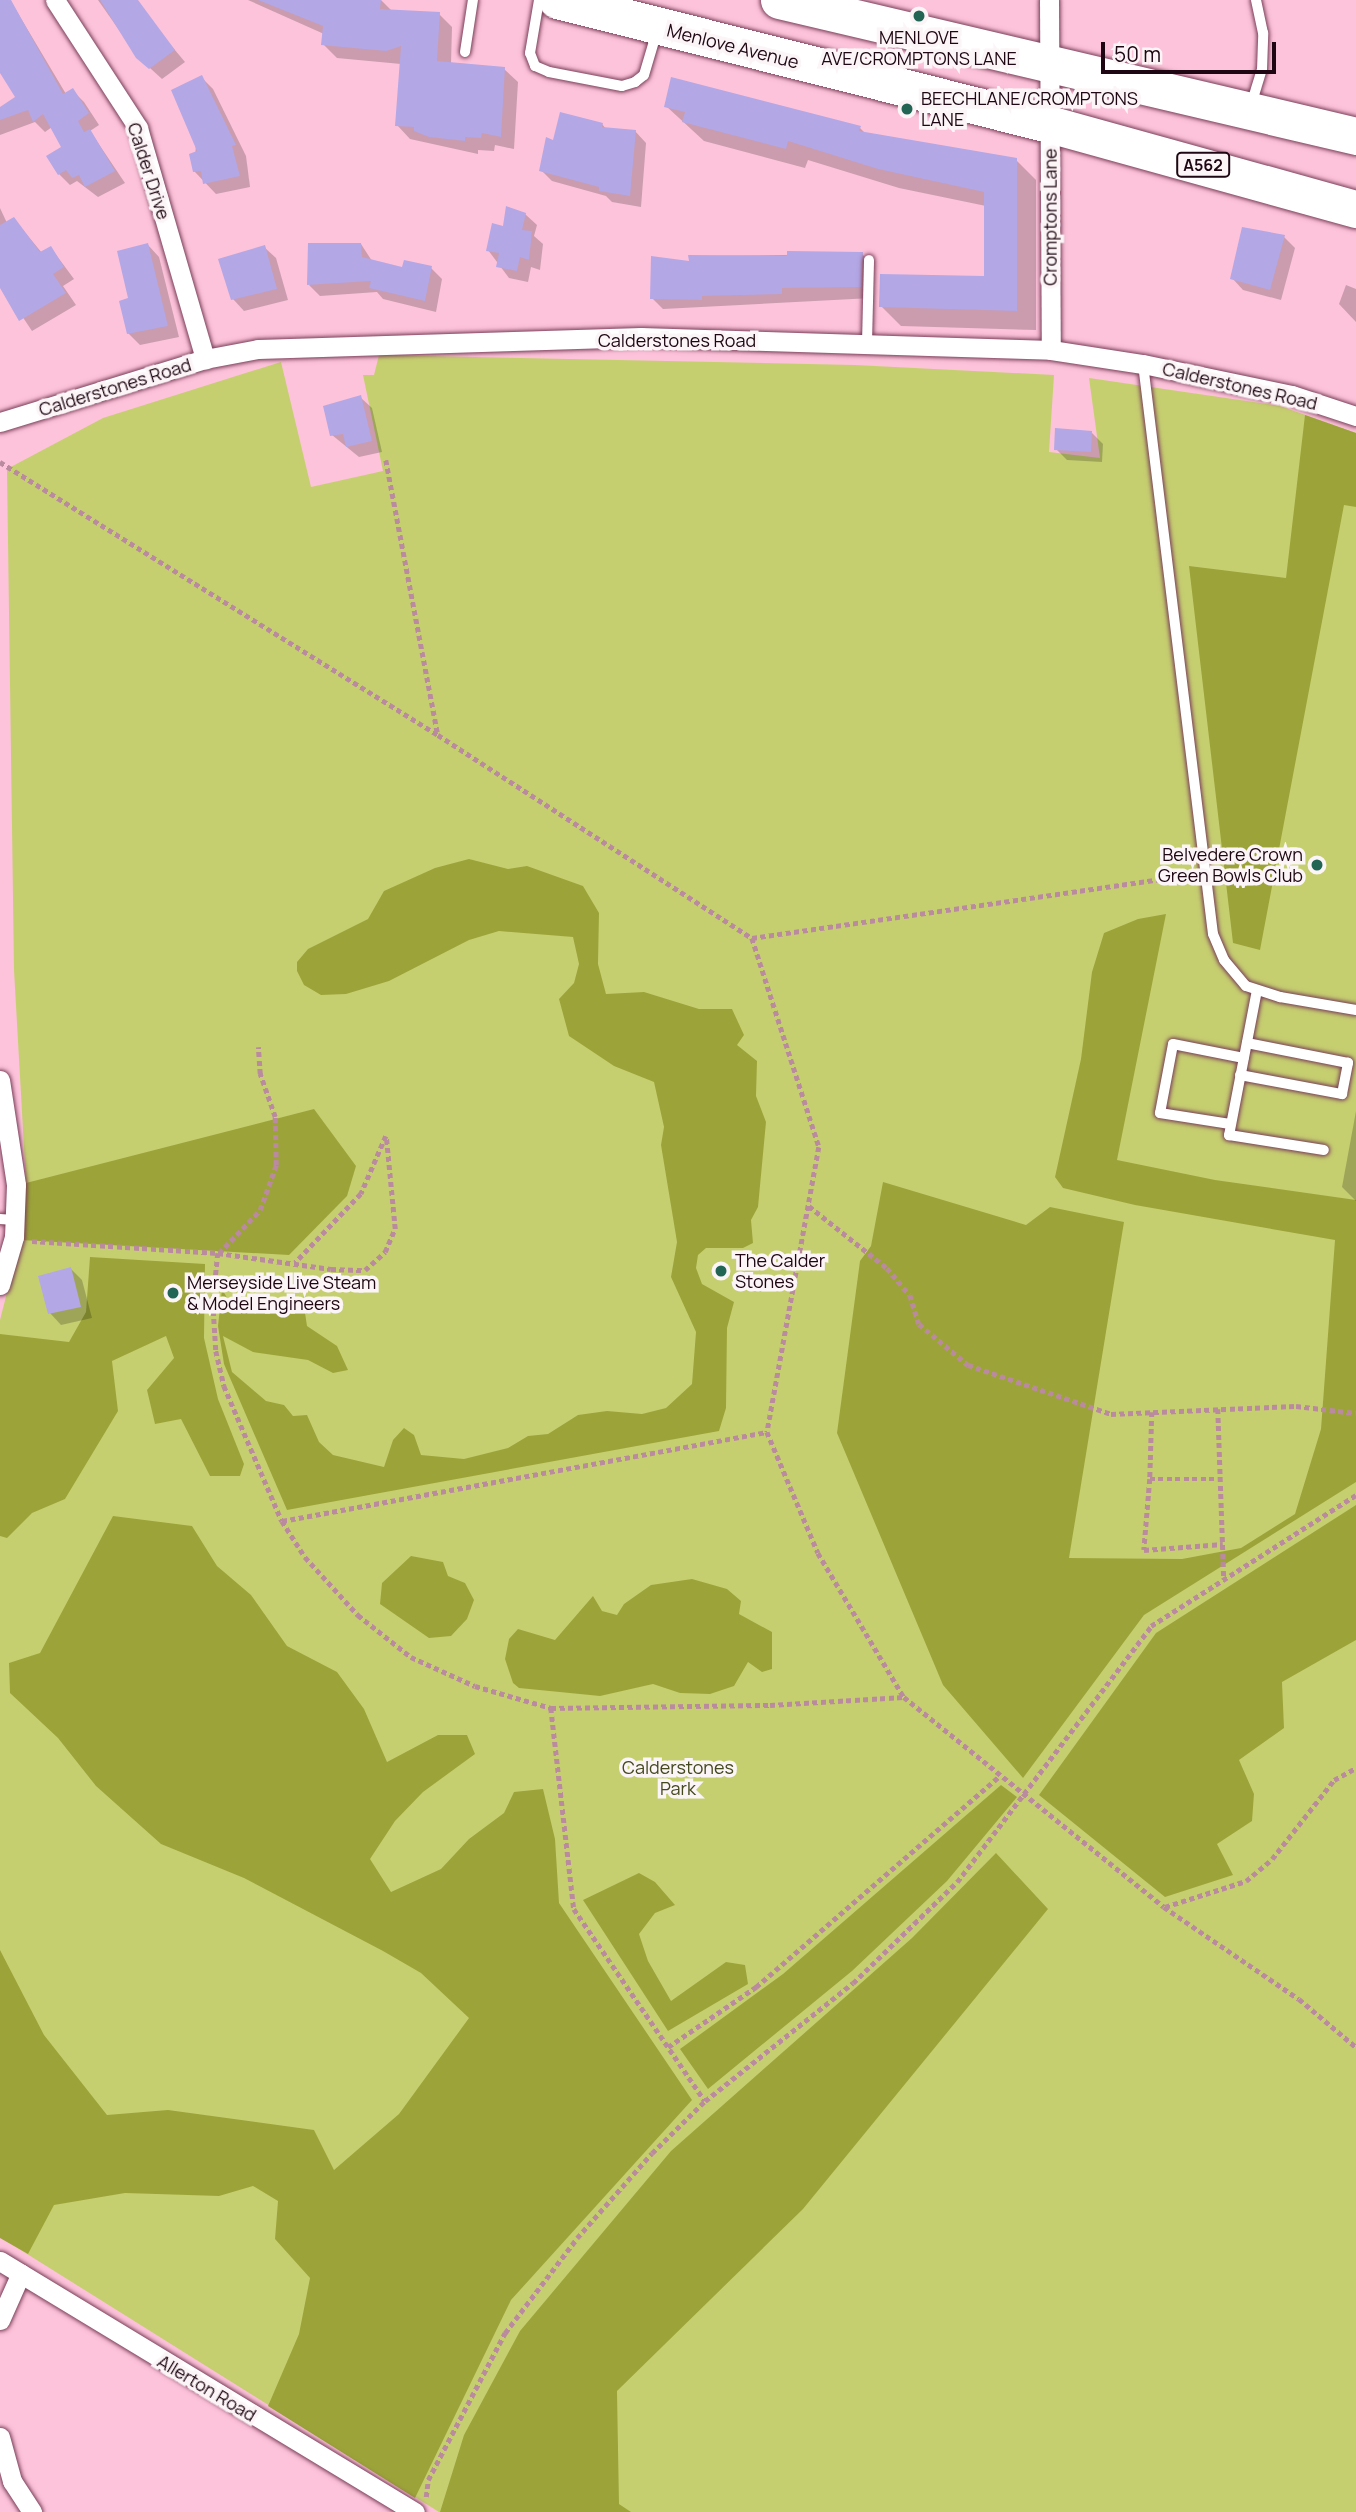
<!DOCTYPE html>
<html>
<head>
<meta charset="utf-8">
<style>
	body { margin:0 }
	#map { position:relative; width:1356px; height:2512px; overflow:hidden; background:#fdc3da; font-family:Manrope,sans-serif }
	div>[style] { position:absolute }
	.green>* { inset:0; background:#c6cf70 }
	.forest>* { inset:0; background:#9ca439 }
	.shadow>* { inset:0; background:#0003 }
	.building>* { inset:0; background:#b3a7e5 }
	.path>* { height:4.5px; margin-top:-2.25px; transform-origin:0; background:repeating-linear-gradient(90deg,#ba8a9e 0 5px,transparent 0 8.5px) }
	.roads { filter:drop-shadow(0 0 2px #7a3e58) drop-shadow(0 0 2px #7a3e58) }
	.lane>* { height:10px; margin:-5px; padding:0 5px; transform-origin:5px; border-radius:5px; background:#fff }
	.street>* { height:19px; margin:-9.5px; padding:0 9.5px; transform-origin:9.5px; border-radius:9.5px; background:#fff }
	.highway>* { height:37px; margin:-18.5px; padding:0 18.5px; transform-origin:18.5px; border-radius:18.5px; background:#fff }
	.dots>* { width:19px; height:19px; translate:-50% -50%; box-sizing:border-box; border:4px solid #fcf5f7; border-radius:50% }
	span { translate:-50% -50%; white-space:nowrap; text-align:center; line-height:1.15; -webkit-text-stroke:7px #fcf5f7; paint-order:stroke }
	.shield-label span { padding:2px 5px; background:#fcf5f7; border:2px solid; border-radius:5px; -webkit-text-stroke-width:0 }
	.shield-label { font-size:16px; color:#1e0712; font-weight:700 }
	.poi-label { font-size:18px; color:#1e0712 }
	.left { translate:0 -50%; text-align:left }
	.right { translate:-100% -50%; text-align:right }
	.street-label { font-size:18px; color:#1e0712 }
	.park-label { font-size:18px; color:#44481d }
	.scale { position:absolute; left:1101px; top:42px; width:175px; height:32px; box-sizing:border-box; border:4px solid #1e0712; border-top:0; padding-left:9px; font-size:21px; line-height:24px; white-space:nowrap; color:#1e0712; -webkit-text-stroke:5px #fcf5f7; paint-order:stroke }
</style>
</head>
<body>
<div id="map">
	<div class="green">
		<div style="clip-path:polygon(379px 355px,855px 365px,1054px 375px,1049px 452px,1100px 458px,1089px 378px,1280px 406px,1356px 433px,1356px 2512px,439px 2512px,0 2237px,0 1320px,25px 1222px,26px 1183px,14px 970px,7px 469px,103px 418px,281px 362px,311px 487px,383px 471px,363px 375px,374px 375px)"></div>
	</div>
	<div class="forest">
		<div style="clip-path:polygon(1305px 415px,1356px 433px,1356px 507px,1344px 505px,1260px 950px,1233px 943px,1189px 566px,1286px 578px)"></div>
		<div style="clip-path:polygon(469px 859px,508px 869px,527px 866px,583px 886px,599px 913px,598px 964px,606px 994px,644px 992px,699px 1009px,732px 1009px,744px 1035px,737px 1045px,757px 1061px,756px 1096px,766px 1122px,758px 1207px,751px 1220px,753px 1243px,743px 1248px,706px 1248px,698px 1255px,696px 1268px,702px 1284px,734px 1302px,727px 1328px,726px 1408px,719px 1431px,287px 1510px,224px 1364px,218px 1326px,222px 1289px,230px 1303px,281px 1308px,297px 1301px,304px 1306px,307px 1326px,337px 1346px,348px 1370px,333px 1373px,308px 1360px,253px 1352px,223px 1336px,232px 1372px,266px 1401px,284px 1405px,293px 1416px,307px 1415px,319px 1442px,333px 1455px,384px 1467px,393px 1440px,404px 1428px,414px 1435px,421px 1455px,464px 1459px,508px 1448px,528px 1436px,548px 1434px,578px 1415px,607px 1411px,642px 1414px,666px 1408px,692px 1384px,696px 1332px,671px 1277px,677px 1242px,661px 1145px,664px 1127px,654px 1082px,614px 1066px,569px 1036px,559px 999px,574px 983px,579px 964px,573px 937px,499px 931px,469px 940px,389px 981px,346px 994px,321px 995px,304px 985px,297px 971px,297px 962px,308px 949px,368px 919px,384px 891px,435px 868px)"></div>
		<div style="clip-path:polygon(1166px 914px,1117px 1160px,1215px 1180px,1356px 1200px,1356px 1482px,1144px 1615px,1023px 1778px,943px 1685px,837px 1433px,860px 1261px,871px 1246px,883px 1182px,1026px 1225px,1050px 1207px,1124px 1222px,1069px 1558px,1182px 1559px,1241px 1548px,1295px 1514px,1321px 1429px,1335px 1240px,1135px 1205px,1063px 1188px,1055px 1177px,1081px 1059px,1092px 972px,1104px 933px,1138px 919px)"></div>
		<div style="clip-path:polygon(314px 1109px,356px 1166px,347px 1196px,289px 1255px,21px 1240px,26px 1183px)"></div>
		<div style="clip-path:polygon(90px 1257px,205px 1264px,204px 1338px,218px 1399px,244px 1464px,240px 1476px,210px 1476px,181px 1419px,155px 1424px,147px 1390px,174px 1358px,166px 1336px,112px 1361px,118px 1411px,65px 1499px,32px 1513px,7px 1538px,0 1536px,0 1334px,69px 1342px,86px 1312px)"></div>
		<div style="clip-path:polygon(1356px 1505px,1356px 1640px,1282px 1682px,1284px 1728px,1239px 1760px,1254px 1794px,1252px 1821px,1217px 1844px,1233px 1875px,1165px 1897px,1039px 1795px,1156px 1633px)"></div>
		<div style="clip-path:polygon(113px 1516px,192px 1526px,217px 1566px,251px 1595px,287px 1646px,337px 1672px,364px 1709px,387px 1762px,438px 1735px,467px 1735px,475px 1754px,423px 1792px,395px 1821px,370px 1859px,391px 1892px,441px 1869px,469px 1839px,504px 1813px,514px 1792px,543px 1789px,555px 1839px,559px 1903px,692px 2100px,511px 2300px,415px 2498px,268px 2406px,299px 2334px,310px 2278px,275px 2239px,278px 2201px,253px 2186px,219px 2196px,125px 2193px,54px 2205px,28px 2254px,0 2238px,0 1950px,44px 2035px,107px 2115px,168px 2110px,314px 2130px,334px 2170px,399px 2114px,469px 2018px,421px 1973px,383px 1951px,244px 1878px,161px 1844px,96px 1786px,58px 1738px,10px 1693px,9px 1663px,40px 1653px)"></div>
		<div style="clip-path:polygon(411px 1556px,443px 1562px,448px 1576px,465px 1583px,474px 1600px,467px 1619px,451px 1636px,429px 1638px,380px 1604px,382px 1583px)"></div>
		<div style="clip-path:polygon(692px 1579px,727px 1589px,741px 1601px,739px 1614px,772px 1632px,772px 1669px,762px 1672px,748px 1662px,734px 1686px,710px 1694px,680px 1693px,653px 1684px,600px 1696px,519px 1688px,513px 1683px,505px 1659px,509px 1639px,518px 1629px,555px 1640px,593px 1596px,602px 1611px,617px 1615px,624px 1604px,651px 1585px)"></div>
		<div style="clip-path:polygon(1001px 1785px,1017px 1797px,947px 1881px,852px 1971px,708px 2089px,680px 2049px,783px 1974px)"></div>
		<div style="clip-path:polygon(996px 1853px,1048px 1909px,803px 2209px,617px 2391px,619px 2504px,631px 2512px,440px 2512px,464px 2435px,520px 2331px,671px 2151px,912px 1938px)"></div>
		<div style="clip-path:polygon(639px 1873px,655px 1882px,675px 1905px,655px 1913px,639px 1934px,648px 1961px,671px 2001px,726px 1962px,745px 1965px,748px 1984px,668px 2031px,583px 1900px)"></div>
	</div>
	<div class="shadow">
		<div style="clip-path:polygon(0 0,10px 0,66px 94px,73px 91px,84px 102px,99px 125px,90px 131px,125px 183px,98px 197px,77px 181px,70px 185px,59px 174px,63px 148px,52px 127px,45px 132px,35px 122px,0 135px,0 109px,17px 98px,0 70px)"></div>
		<div style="clip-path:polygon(98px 0,133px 0,185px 62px,162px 79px,138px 57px)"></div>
		<div style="clip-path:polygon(248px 0,381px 0,392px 11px,439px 14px,452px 27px,451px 64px,504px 69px,518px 82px,514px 149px,495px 145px,494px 151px,478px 150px,478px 154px,410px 139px,397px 125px,401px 64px,337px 58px,323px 44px,324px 34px)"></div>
		<div style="clip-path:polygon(201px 77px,213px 89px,246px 156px,250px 187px,216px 194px,194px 171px)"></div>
		<div style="clip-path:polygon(666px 106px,860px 128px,867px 135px,1016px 160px,1036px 180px,1036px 330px,901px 326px,881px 306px,986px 278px,986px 206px,899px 188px,808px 160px,805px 168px,704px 141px)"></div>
		<div style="clip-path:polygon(602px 124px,606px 129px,635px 131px,646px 143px,641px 207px,612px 202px,606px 196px,552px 181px,541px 170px,554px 142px)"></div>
		<div style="clip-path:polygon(0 208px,7px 223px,14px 219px,42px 253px,51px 248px,74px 279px,63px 286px,76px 305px,32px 331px,0 283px)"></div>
		<div style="clip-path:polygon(525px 214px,537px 225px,534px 236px,543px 244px,540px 270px,531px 267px,528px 282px,509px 278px,488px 250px,504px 229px)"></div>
		<div style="clip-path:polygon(1284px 237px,1295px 248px,1281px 300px,1243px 290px,1232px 278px)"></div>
		<div style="clip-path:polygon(361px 244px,372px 261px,404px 269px,431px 268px,442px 279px,436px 312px,383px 299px,377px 292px,320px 296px,309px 285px)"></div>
		<div style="clip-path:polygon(148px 245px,159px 257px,179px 337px,140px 345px,128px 333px,130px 299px)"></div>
		<div style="clip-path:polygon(264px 247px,276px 258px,288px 300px,244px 311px,233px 299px)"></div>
		<div style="clip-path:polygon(862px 254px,873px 265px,872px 298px,663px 309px,652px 298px,690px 263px,690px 256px)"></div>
		<div style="clip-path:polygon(1346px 285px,1356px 289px,1356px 322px,1339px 304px)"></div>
		<div style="clip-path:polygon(360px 397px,372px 408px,382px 452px,359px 457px,332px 435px)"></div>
		<div style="clip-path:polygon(1092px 433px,1103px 444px,1102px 462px,1067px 460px,1056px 449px)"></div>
		<div style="clip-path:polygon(1356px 1111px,1356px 1201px,1342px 1187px)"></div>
		<div style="clip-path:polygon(71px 1269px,82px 1280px,92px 1318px,61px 1325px,50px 1313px)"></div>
	</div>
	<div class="building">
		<div style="clip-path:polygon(0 0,11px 0,63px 94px,73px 88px,89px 113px,78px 121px,84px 132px,90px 129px,115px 171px,85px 187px,79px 175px,72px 178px,66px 170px,58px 175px,46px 156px,61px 147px,43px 114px,33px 122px,28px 110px,0 120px,0 107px,15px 97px,0 73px)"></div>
		<div style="clip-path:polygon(100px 0,138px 0,175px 50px,149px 69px,136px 58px)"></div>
		<div style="clip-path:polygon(258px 0,381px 0,380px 9px,440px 12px,437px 61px,505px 67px,501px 137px,482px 133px,481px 138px,465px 137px,465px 141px,429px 137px,414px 131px,414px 127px,395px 126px,401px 46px,386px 51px,321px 45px,323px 26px)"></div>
		<div style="clip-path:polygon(202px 75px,236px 145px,232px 146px,240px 176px,203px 184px,201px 171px,193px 172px,189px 154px,197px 151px,171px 90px)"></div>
		<div style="clip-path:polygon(671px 77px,861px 126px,859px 131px,1017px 158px,1017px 311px,879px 307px,880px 274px,984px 276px,984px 192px,878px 169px,788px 141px,786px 149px,682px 122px,685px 112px,664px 107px)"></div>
		<div style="clip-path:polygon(560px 112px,603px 123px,602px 127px,636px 130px,630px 196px,599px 191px,599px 187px,539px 171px,546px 137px,553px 140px)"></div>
		<div style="clip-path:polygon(506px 206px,526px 213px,522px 230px,532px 231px,529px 260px,520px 257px,517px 271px,496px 267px,499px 253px,486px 251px,492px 223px,503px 226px)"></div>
		<div style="clip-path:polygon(14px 217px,40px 252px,51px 246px,64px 267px,53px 274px,66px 293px,19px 321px,0 288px,0 225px)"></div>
		<div style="clip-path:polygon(1242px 227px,1285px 235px,1270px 290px,1230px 279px)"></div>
		<div style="clip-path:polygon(148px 243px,168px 326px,127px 334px,119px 301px,128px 298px,117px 251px)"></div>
		<div style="clip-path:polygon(308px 243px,361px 243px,362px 257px,402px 267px,404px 260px,432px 266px,425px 301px,369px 288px,371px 281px,307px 285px)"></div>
		<div style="clip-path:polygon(265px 245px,277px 289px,231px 300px,218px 259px)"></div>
		<div style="clip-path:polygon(787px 251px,863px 252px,861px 287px,782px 288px,782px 294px,702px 296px,702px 300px,650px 299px,651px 256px,689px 261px,688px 255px,787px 256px)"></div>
		<div style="clip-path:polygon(361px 395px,372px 441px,346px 447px,343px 434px,330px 436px,323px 406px)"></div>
		<div style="clip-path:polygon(1055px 428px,1092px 431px,1091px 452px,1054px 450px)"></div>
		<div style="clip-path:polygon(71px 1267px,81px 1307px,48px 1314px,38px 1276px)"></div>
	</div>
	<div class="path">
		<div style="left:386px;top:460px;width:279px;rotate:79.3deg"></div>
		<div style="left:0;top:462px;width:516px;rotate:31.93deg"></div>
		<div style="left:438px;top:735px;width:374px;rotate:32.9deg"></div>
		<div style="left:752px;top:938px;width:219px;rotate:72.2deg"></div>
		<div style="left:819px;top:1147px;width:290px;rotate:100.3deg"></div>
		<div style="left:767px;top:1432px;width:131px;rotate:67.1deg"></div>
		<div style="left:818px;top:1553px;width:168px;rotate:59.2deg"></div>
		<div style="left:904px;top:1697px;width:334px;rotate:38.9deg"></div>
		<div style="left:1164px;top:1907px;width:163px;rotate:34.3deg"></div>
		<div style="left:1299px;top:1999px;width:75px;rotate:40.1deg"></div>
		<div style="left:752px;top:938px;width:443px;rotate:-8.2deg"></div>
		<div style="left:809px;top:1206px;width:100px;rotate:38.5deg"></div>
		<div style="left:887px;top:1268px;width:35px;rotate:50deg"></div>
		<div style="left:910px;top:1295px;width:30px;rotate:73deg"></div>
		<div style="left:919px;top:1324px;width:64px;rotate:39.9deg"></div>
		<div style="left:968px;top:1365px;width:151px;rotate:18.9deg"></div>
		<div style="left:1111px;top:1414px;width:185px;rotate:-2.5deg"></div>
		<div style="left:1296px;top:1406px;width:60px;rotate:6.7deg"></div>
		<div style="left:32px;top:1241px;width:186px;rotate:3.7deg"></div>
		<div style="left:218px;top:1253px;width:49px;rotate:95.8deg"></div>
		<div style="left:213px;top:1302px;width:49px;rotate:86.5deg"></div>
		<div style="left:216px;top:1351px;width:36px;rotate:77deg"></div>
		<div style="left:224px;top:1386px;width:147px;rotate:66.8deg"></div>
		<div style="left:282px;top:1521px;width:43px;rotate:57.4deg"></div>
		<div style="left:305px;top:1557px;width:79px;rotate:47.6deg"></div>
		<div style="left:358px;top:1615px;width:68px;rotate:38.4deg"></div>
		<div style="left:411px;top:1657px;width:70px;rotate:24.4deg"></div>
		<div style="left:475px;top:1686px;width:79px;rotate:16.1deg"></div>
		<div style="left:551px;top:1708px;width:202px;rotate:83.5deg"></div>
		<div style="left:574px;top:1909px;width:232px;rotate:55.7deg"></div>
		<div style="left:218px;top:1253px;width:114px;rotate:8.1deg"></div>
		<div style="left:331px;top:1269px;width:34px;rotate:2deg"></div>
		<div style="left:365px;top:1270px;width:27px;rotate:-42deg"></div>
		<div style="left:385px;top:1252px;width:25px;rotate:-67deg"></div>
		<div style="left:395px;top:1229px;width:93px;rotate:-95.5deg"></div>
		<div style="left:386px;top:1136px;width:63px;rotate:113.3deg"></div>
		<div style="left:361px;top:1194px;width:95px;rotate:133.7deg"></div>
		<div style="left:219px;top:1253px;width:59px;rotate:-46.4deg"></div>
		<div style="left:260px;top:1210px;width:48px;rotate:-70.4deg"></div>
		<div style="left:276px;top:1165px;width:48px;rotate:-91.2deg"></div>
		<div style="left:275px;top:1117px;width:46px;rotate:-109.2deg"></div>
		<div style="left:260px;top:1074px;width:27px;rotate:-94deg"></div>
		<div style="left:1218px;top:1409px;width:170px;rotate:88deg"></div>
		<div style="left:1152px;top:1412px;width:67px;rotate:91.7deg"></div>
		<div style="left:1150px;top:1479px;width:71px"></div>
		<div style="left:1150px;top:1479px;width:71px;rotate:94.8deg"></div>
		<div style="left:1144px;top:1550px;width:79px;rotate:-4.3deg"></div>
		<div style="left:282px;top:1521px;width:493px;rotate:-10.4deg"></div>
		<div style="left:551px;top:1708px;width:219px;rotate:-0.8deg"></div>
		<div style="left:770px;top:1705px;width:134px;rotate:-3.4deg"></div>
		<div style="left:1165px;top:1907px;width:85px;rotate:-17.8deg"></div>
		<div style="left:1246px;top:1881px;width:34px;rotate:-40deg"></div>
		<div style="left:1272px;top:1859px;width:100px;rotate:-51.9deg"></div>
		<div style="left:1334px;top:1780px;width:25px;rotate:-29deg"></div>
		<div style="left:668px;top:2047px;width:107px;rotate:-34.3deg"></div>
		<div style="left:756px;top:1987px;width:323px;rotate:-40.9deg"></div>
		<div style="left:426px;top:2497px;width:17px;rotate:-83deg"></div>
		<div style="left:428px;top:2480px;width:166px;rotate:-62.4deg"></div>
		<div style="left:505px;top:2333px;width:119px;rotate:-52.8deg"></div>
		<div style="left:577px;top:2238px;width:113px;rotate:-48.6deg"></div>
		<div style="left:652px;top:2153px;width:74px;rotate:-44.5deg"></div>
		<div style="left:705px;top:2101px;width:189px;rotate:-38.6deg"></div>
		<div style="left:853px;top:1983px;width:145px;rotate:-44.2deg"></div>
		<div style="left:957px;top:1882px;width:321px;rotate:-52.8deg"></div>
		<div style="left:1151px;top:1626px;width:243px;rotate:-32.6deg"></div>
	</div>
	<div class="roads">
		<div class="lane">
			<div style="left:539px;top:0;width:54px;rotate:99.6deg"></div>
			<div style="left:530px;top:53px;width:14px;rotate:69deg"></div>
			<div style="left:535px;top:66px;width:15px;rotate:23deg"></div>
			<div style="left:549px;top:72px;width:74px;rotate:10.9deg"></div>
			<div style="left:622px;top:86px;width:14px;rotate:-17deg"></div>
			<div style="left:635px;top:82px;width:11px;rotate:-38deg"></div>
			<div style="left:644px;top:75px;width:46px;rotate:-73.5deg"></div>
			<div style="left:465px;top:52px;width:53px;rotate:-81.3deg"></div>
			<div style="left:1251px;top:105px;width:37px;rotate:-73deg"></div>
			<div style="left:1262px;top:70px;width:37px;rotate:-88deg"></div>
			<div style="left:1263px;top:33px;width:34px;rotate:-102deg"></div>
			<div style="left:867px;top:343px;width:83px;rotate:-88.6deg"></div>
			<div style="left:1143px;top:364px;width:574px;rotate:83deg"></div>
			<div style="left:1213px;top:934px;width:28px;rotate:67deg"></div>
			<div style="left:1224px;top:960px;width:34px;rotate:50deg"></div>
			<div style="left:1246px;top:986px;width:36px;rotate:18deg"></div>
			<div style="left:1280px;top:997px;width:77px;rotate:9.7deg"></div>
			<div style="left:1257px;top:990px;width:148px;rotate:100.9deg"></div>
			<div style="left:1229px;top:1135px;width:96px;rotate:9deg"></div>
			<div style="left:1240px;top:1075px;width:104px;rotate:10.6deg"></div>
			<div style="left:1342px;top:1094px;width:32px;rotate:-79deg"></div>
			<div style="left:1348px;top:1063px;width:103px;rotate:-168.8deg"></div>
			<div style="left:1230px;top:1124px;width:71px;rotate:-171.1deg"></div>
			<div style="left:1160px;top:1113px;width:70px;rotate:-79.3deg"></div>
			<div style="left:1173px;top:1044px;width:72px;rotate:11.2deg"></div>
			<div style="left:0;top:1219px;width:14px;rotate:4deg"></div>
		</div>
		<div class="street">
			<div style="left:55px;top:0;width:153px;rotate:57deg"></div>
			<div style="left:138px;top:128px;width:241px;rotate:73.8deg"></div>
			<div style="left:1049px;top:0;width:350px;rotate:89.7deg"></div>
			<div style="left:0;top:422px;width:214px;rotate:-17.1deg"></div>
			<div style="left:205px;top:359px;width:54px;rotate:-10.7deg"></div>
			<div style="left:258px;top:349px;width:383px;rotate:-1.8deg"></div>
			<div style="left:641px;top:337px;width:410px;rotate:1.8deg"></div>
			<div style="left:1051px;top:350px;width:93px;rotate:8.7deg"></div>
			<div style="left:1143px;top:364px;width:152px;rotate:11.8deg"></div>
			<div style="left:1292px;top:395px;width:67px;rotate:18.2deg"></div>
			<div style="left:0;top:1080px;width:106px;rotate:81.3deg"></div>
			<div style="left:16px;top:1185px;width:52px;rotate:92.2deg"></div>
			<div style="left:14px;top:1237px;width:50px;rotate:106.3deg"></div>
			<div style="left:0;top:2261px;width:485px;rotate:31.2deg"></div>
			<div style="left:0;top:2320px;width:51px;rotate:-65.9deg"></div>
			<div style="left:0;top:2437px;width:46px;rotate:74.7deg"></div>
			<div style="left:12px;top:2481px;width:37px;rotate:57deg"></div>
		</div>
		<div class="highway">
			<div style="left:557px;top:0;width:507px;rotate:14.15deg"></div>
			<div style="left:1049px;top:124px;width:319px;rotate:15.5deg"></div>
			<div style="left:779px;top:0;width:593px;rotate:13.26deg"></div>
		</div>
	</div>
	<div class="dots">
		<div style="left:919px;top:16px;background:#236555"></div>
		<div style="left:907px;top:109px;background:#236555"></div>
		<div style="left:1317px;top:865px;background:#236555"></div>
		<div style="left:721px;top:1271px;background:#236555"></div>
		<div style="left:173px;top:1293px;background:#236555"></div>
	</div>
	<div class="shield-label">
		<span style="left:1203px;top:165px">A562</span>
	</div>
	<div class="poi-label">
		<span style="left:919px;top:48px">MENLOVE<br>AVE/CROMPTONS LANE</span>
		<span class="left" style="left:921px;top:109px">BEECHLANE/CROMPTONS<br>LANE</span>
		<span class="right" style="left:1303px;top:865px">Belvedere Crown<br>Green Bowls Club</span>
		<span class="left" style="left:735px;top:1271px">The Calder<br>Stones</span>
		<span class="left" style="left:187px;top:1293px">Merseyside Live Steam<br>&amp; Model Engineers</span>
	</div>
	<div class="street-label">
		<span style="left:733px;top:46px;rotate:14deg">Menlove Avenue</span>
		<span style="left:149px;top:171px;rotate:72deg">Calder Drive</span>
		<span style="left:1050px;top:217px;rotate:-90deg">Cromptons Lane</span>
		<span style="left:677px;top:340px">Calderstones Road</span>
		<span style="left:1240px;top:386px;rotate:13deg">Calderstones Road</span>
		<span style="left:115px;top:387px;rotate:-17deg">Calderstones Road</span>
		<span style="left:207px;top:2388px;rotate:31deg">Allerton Road</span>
	</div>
	<div class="park-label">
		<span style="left:678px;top:1778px">Calderstones<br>Park</span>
	</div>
	<div class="scale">50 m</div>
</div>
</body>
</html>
